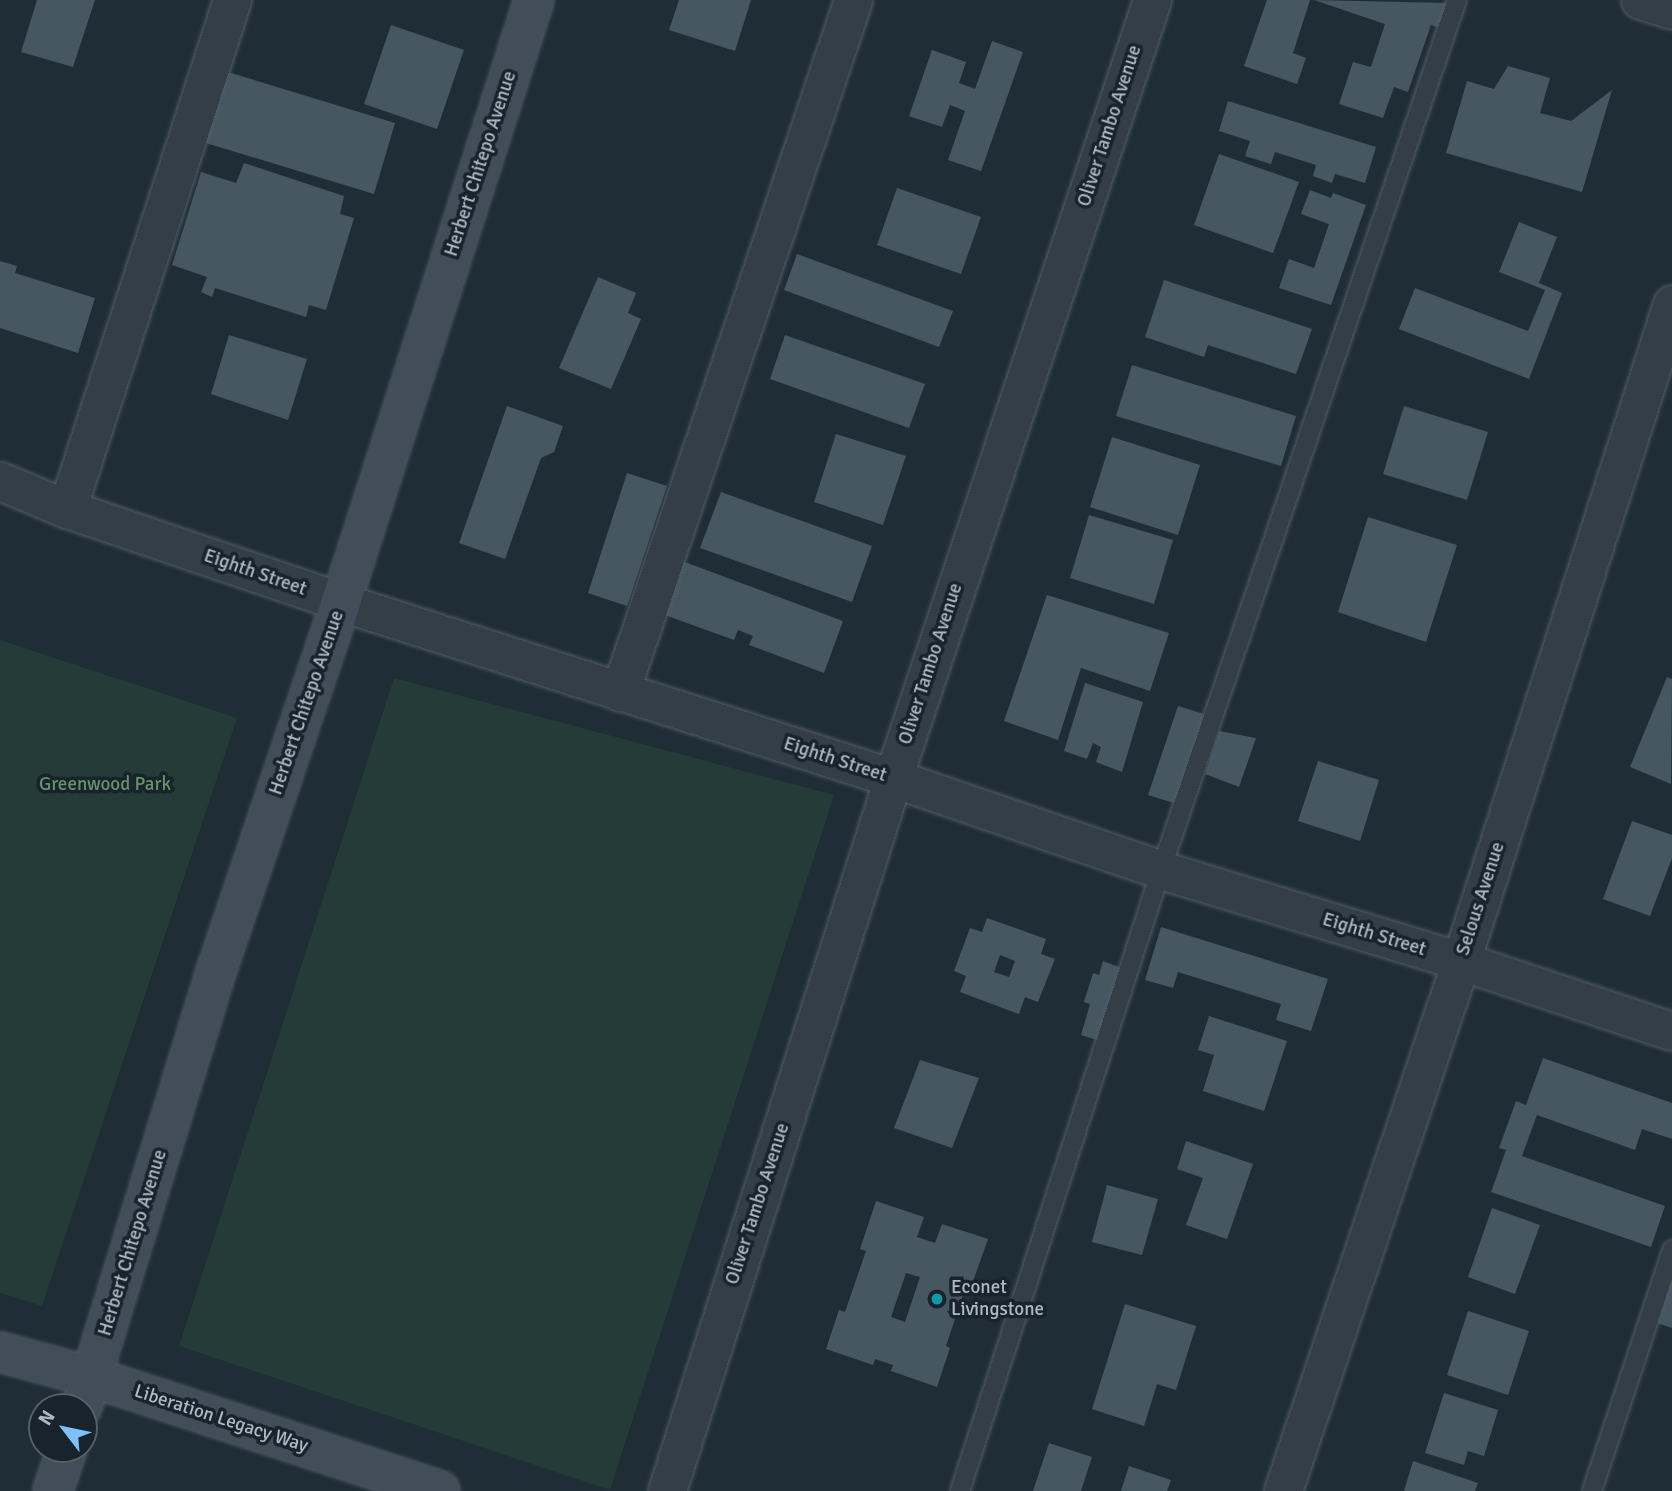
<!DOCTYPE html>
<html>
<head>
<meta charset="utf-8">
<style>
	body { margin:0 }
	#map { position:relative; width:1672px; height:1491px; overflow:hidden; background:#1f2d36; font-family:Signika,sans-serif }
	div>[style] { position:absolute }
	.green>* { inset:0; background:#243b38 }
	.building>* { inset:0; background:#475762 }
	.roads { filter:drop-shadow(0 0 2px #505c65) drop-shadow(0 0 2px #505c65) }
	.service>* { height:18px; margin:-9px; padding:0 9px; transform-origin:9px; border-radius:9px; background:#333e47 }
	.minor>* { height:37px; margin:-18.5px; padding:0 18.5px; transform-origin:18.5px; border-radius:18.5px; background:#333e47 }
	.secondary>* { height:38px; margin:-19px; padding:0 19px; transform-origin:19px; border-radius:19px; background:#414e5a }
	.dots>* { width:19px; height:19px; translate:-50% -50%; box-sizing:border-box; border:4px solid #18232b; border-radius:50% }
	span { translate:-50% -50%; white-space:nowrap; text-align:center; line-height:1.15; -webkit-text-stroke:7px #18232b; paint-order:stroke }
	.street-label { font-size:19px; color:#adb9c4 }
	.park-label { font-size:19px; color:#659468 }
	.poi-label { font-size:19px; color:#adb9c4 }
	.left { translate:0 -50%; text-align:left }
	.north { position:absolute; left:28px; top:1393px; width:70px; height:70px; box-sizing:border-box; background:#18232b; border:2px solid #545f68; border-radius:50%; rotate:302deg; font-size:19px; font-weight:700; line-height:28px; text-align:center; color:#adb9c4 }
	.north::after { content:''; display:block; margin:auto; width:24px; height:32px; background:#7ec0f8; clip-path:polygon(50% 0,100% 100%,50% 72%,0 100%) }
</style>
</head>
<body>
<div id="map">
	<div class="green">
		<div style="clip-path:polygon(0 640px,237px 718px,42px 1306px,0 1293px)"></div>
		<div style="clip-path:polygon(394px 678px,834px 795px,610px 1490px,179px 1346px)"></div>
	</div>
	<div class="building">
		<div style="clip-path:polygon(37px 0,95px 0,73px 67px,21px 52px)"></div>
		<div style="clip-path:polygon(679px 0,751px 0,735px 51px,669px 30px)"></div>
		<div style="clip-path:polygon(1267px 0,1310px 0,1293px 53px,1306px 58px,1297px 84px,1244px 66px)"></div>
		<div style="clip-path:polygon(1314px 0,1448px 3px,1440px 28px,1431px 25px,1408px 92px,1394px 87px,1383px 118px,1339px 104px,1353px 62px,1371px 67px,1385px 24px)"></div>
		<div style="clip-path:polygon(391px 25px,464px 50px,437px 129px,364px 104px)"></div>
		<div style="clip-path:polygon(992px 41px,1023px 52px,981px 171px,948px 160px,965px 111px,950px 105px,942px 127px,909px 116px,932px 50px,966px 62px,959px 83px,975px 89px)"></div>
		<div style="clip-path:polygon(1508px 66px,1550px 78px,1540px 113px,1571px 121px,1612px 90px,1582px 192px,1446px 153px,1467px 81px,1494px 89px)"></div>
		<div style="clip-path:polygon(228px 72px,395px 123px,374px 194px,206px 143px)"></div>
		<div style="clip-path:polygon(1228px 101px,1376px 147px,1365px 183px,1335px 174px,1332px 183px,1313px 176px,1316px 165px,1275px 152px,1271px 164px,1245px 156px,1250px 141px,1219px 131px)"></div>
		<div style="clip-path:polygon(1219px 154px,1299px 182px,1273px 253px,1194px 225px)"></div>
		<div style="clip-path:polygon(244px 163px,344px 196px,340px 214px,354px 218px,326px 310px,309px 305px,306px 317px,215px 288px,212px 297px,201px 292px,207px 277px,172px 265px,201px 172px,236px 183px)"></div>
		<div style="clip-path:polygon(897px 188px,981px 217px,961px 274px,877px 245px)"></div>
		<div style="clip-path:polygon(1310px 190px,1331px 198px,1333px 193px,1366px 205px,1331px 305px,1279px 288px,1289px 259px,1314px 268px,1329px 224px,1301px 214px)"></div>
		<div style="clip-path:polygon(1519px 222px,1557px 237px,1539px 283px,1562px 293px,1529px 379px,1399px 329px,1415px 288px,1528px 331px,1545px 290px,1499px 272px)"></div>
		<div style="clip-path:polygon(797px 254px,953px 311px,939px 347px,784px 290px)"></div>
		<div style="clip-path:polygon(0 261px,17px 266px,15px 273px,95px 298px,78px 353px,0 328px)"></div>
		<div style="clip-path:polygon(598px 277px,636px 293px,628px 313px,641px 319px,611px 389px,559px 368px)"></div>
		<div style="clip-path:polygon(1164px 280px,1312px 329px,1296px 374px,1208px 345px,1204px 357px,1145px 337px)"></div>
		<div style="clip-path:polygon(229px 335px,307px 359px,288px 420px,211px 394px)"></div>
		<div style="clip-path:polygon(785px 335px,925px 384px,909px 428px,770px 379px)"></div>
		<div style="clip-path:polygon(1132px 365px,1296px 416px,1281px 466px,1116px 416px)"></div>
		<div style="clip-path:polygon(507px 406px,563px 426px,554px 452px,541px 458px,505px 559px,459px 543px)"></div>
		<div style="clip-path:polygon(1404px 406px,1488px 432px,1467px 500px,1383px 474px)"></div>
		<div style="clip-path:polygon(836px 434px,906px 456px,883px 525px,814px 502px)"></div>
		<div style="clip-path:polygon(1112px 437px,1200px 465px,1178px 535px,1090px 507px)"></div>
		<div style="clip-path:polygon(627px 473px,667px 486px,627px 606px,588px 593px)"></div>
		<div style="clip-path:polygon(721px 492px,872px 546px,852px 602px,700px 548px)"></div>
		<div style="clip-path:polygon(1089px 515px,1173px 540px,1154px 604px,1070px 578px)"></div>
		<div style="clip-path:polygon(1368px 517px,1457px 545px,1426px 642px,1338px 612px)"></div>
		<div style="clip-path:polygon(682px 561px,843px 621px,824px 673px,749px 645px,753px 636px,738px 630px,734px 640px,662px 614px)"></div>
		<div style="clip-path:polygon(1047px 595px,1169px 633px,1150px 691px,1081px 668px,1058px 740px,1004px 721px)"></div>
		<div style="clip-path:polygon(1667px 677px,1672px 679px,1671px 784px,1630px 767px)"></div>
		<div style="clip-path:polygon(1085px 683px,1143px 702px,1122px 772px,1096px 762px,1101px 747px,1093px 743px,1087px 759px,1064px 751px)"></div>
		<div style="clip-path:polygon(1178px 706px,1207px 715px,1177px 804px,1148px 795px)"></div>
		<div style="clip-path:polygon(1219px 731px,1256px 738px,1239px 787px,1205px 774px)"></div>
		<div style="clip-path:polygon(1318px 761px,1379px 780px,1360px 841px,1298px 821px)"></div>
		<div style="clip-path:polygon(1632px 821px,1672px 835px,1672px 858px,1650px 916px,1603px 899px)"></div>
		<div style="clip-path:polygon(evenodd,987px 918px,1046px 939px,1041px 954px,1055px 959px,1038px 1002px,1025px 997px,1019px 1014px,960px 992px,966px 976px,954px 971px,970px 928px,982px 932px,987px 918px,1000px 955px,1015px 961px,1009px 977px,994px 972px,1000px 955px)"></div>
		<div style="clip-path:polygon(1161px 927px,1328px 979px,1311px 1031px,1276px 1020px,1281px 1004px,1178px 972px,1173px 988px,1145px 980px)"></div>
		<div style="clip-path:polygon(1103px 961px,1122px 968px,1100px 1041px,1081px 1035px,1090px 1004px,1084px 1002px,1093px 973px,1099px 975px)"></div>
		<div style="clip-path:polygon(1209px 1016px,1287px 1041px,1264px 1111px,1203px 1091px,1214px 1055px,1198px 1050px)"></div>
		<div style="clip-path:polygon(1543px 1058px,1672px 1103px,1672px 1139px,1642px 1129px,1635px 1150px,1537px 1115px,1522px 1156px,1665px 1206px,1651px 1247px,1491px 1192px,1506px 1150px,1499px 1148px,1516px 1101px,1526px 1105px)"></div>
		<div style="clip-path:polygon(920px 1060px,979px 1078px,952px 1148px,894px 1128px)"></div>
		<div style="clip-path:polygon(1186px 1141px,1253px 1164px,1227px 1239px,1186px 1225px,1203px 1178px,1177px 1169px)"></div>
		<div style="clip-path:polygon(1107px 1185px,1158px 1199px,1142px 1255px,1092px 1242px)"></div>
		<div style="clip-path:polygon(evenodd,876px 1201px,924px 1217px,917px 1237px,935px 1243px,942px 1224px,988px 1239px,971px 1287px,966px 1286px,946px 1346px,950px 1348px,937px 1387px,891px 1371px,893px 1365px,875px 1359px,873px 1365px,826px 1349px,839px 1310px,845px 1312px,866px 1251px,860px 1249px,876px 1201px,906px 1273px,920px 1277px,905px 1322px,891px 1317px,906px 1273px)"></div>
		<div style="clip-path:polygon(1492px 1208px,1540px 1225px,1515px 1294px,1468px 1277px)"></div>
		<div style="clip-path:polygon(1672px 1273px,1672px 1328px,1654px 1322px)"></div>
		<div style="clip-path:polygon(1125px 1304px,1196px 1326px,1176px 1390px,1157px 1384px,1144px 1426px,1092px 1409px)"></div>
		<div style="clip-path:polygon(1468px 1311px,1529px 1331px,1508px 1395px,1447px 1375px)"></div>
		<div style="clip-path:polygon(1444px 1393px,1498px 1410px,1484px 1456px,1468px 1451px,1464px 1465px,1425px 1453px)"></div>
		<div style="clip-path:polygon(1049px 1443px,1092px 1457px,1081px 1491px,1033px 1491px)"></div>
		<div style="clip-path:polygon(1413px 1461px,1478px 1483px,1475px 1491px,1404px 1491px)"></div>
		<div style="clip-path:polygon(1129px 1466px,1171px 1480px,1167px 1491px,1121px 1491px)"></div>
	</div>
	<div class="roads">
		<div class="service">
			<div style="left:960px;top:1491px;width:653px;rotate:-72.06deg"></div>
			<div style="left:1161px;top:870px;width:919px;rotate:-71.21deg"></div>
			<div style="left:1592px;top:1491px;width:254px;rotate:-71.6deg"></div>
		</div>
		<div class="minor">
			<div style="left:1640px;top:0;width:34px;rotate:17deg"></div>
			<div style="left:0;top:481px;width:73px;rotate:22.7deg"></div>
			<div style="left:67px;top:509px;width:289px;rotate:18.7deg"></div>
			<div style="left:341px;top:602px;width:579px;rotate:17.68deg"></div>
			<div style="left:893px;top:778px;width:283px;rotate:18.9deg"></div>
			<div style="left:1161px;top:870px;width:313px;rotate:16.9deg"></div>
			<div style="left:1461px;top:961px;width:222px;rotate:18.4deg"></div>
			<div style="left:67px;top:509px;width:535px;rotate:-72.04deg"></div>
			<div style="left:620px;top:692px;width:730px;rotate:-71.39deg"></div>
			<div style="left:667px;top:1491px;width:748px;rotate:-72.41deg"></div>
			<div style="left:893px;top:778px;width:820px;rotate:-71.59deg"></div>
			<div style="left:1283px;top:1491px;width:559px;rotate:-71.44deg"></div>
			<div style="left:1461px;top:961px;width:690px;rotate:-72.2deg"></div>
		</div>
		<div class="secondary">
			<div style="left:0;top:1352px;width:95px;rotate:15.2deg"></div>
			<div style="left:92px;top:1377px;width:366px;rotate:18.1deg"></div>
			<div style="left:82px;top:1407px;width:461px;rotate:-72.9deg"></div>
			<div style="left:218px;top:966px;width:384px;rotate:-71.3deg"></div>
			<div style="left:341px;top:602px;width:632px;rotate:-72.22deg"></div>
			<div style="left:53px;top:1491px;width:44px;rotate:-71.6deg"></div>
		</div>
	</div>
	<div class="dots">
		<div style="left:937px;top:1299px;background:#0f9aa8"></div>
	</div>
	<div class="street-label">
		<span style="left:1110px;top:126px;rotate:-72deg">Oliver Tambo Avenue</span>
		<span style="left:481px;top:164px;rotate:-72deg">Herbert Chitepo Avenue</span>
		<span style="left:255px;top:573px;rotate:19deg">Eighth Street</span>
		<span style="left:931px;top:664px;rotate:-72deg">Oliver Tambo Avenue</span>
		<span style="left:307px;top:703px;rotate:-71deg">Herbert Chitepo Avenue</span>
		<span style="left:835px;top:760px;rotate:18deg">Eighth Street</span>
		<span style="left:1481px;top:899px;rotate:-72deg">Selous Avenue</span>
		<span style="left:1374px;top:935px;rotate:17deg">Eighth Street</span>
		<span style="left:758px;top:1204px;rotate:-72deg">Oliver Tambo Avenue</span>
		<span style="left:133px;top:1243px;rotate:-73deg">Herbert Chitepo Avenue</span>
		<span style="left:221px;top:1419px;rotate:18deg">Liberation Legacy Way</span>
	</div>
	<div class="park-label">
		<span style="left:105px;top:785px">Greenwood Park</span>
	</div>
	<div class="poi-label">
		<span class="left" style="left:951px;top:1299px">Econet<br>Livingstone</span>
	</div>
	<div class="north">N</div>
</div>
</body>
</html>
